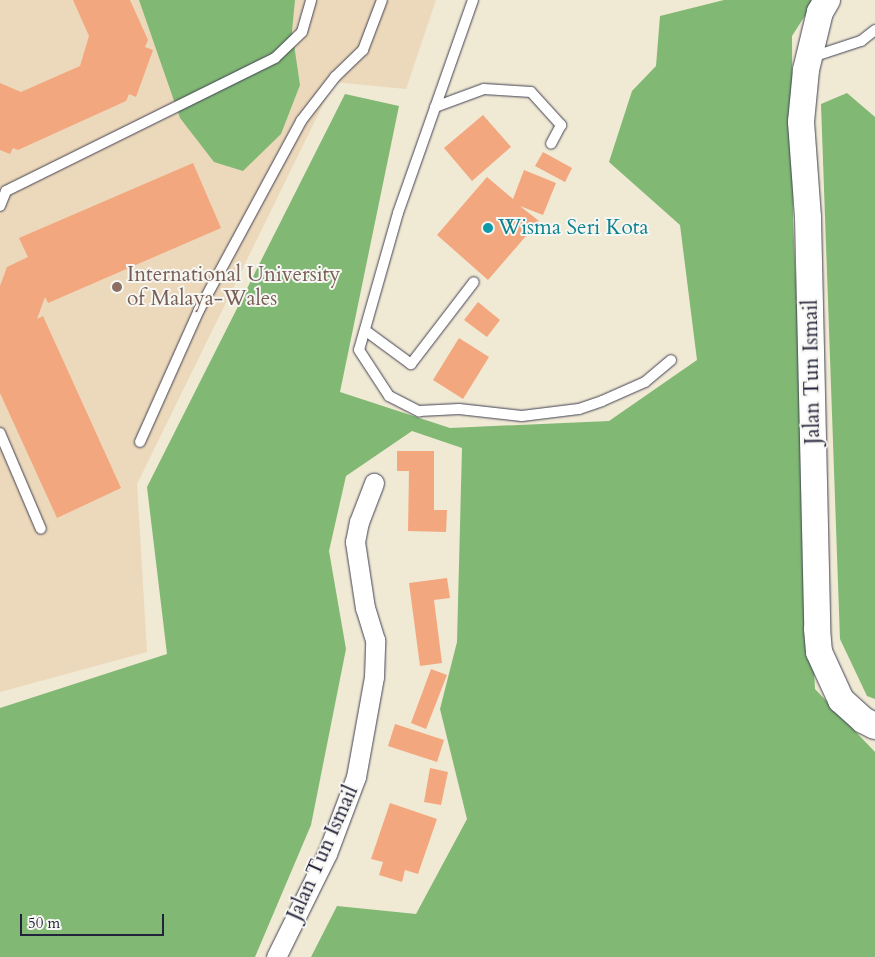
<!DOCTYPE html>
<html>
<head>
<meta charset="utf-8">
<style>
	body { margin:0 }
	#map { position:relative; width:875px; height:957px; overflow:hidden; background:#f0e9d4; font-family:Cardo,serif }
	div>[style] { position:absolute }
	.built>* { inset:0; background:#ecd8ba }
	.forest>* { inset:0; background:#80b874 }
	.building>* { inset:0; background:#f3a77f }
	.roads { filter:drop-shadow(0 0 1px #414052) drop-shadow(0 0 1px #414052) }
	.lane>* { height:10px; margin:-5px; padding:0 5px; transform-origin:5px; border-radius:5px; background:#fff }
	.street>* { height:19px; margin:-9.5px; padding:0 9.5px; transform-origin:9.5px; border-radius:9.5px; background:#fff }
	.secondary>* { height:26px; margin:-13px; padding:0 13px; transform-origin:13px; border-radius:13px; background:#fff }
	.dots>* { width:14px; height:14px; translate:-50% -50%; box-sizing:border-box; border:2px solid #f6f6f2; border-radius:50% }
	span { translate:-50% -50%; white-space:nowrap; text-align:center; line-height:1.15; -webkit-text-stroke:4px #f6f6f2; paint-order:stroke }
	.culture-label { font-size:21px; color:#0d838f }
	.left { translate:0 -50%; text-align:left }
	.education-label { font-size:21px; color:#785e54 }
	.street-label { font-size:21px; color:#22223b }
	.scale { position:absolute; left:20px; top:914px; width:144px; height:22px; box-sizing:border-box; border:2px solid #22223b; border-top:0; padding-left:6px; font-size:15px; line-height:18px; white-space:nowrap; color:#22223b; -webkit-text-stroke:4px #f6f6f2; paint-order:stroke }
</style>
</head>
<body>
<div id="map">
	<div class="built">
		<div style="clip-path:polygon(0 0,436px 0,406px 89px,334px 82px,137px 484px,147px 652px,0 692px)"></div>
	</div>
	<div class="forest">
		<div style="clip-path:polygon(139px 0,295px 0,292px 31px,300px 85px,281px 134px,243px 171px,214px 162px,180px 118px)"></div>
		<div style="clip-path:polygon(724px 0,815px 0,792px 36px,793px 220px,815px 689px,875px 752px,875px 957px,311px 957px,337px 906px,416px 914px,467px 819px,440px 709px,457px 642px,462px 448px,412px 431px,346px 476px,329px 551px,346px 649px,311px 825px,255px 957px,0 957px,0 708px,167px 654px,147px 487px,345px 94px,399px 106px,340px 392px,450px 428px,609px 421px,697px 360px,680px 225px,609px 162px,632px 91px,656px 66px,660px 16px)"></div>
		<div style="clip-path:polygon(847px 93px,875px 117px,875px 699px,867px 696px,840px 639px,821px 104px)"></div>
	</div>
	<div class="building">
		<div style="clip-path:polygon(73px 0,130px 0,148px 40px,145px 47px,153px 50px,136px 97px,129px 94px,126px 101px,18px 150px,13px 148px,10px 154px,0 150px,0 83px,21px 92px,80px 66px,89px 36px)"></div>
		<div style="clip-path:polygon(483px 115px,511px 147px,472px 181px,444px 148px)"></div>
		<div style="clip-path:polygon(543px 152px,572px 168px,565px 182px,535px 166px)"></div>
		<div style="clip-path:polygon(193px 163px,221px 228px,48px 303px,45px 297px,37px 319px,43px 316px,121px 488px,57px 518px,0 393px,0 286px,7px 267px,28px 257px,19px 238px)"></div>
		<div style="clip-path:polygon(524px 170px,556px 183px,543px 215px,520px 206px,539px 221px,488px 280px,437px 235px,487px 177px,513px 199px)"></div>
		<div style="clip-path:polygon(478px 302px,500px 320px,487px 337px,464px 320px)"></div>
		<div style="clip-path:polygon(459px 338px,489px 357px,463px 399px,433px 380px)"></div>
		<div style="clip-path:polygon(397px 451px,434px 451px,434px 510px,447px 510px,446px 532px,408px 531px,409px 471px,397px 471px)"></div>
		<div style="clip-path:polygon(447px 578px,450px 598px,434px 600px,442px 663px,420px 666px,409px 583px)"></div>
		<div style="clip-path:polygon(431px 669px,447px 675px,426px 729px,411px 723px)"></div>
		<div style="clip-path:polygon(395px 724px,444px 740px,437px 762px,388px 746px)"></div>
		<div style="clip-path:polygon(430px 768px,448px 772px,441px 805px,424px 802px)"></div>
		<div style="clip-path:polygon(390px 803px,437px 819px,418px 874px,405px 870px,402px 882px,379px 875px,383px 862px,371px 859px)"></div>
	</div>
	<div class="roads">
		<div class="lane">
			<div style="left:473px;top:0;width:226px;rotate:109.4deg"></div>
			<div style="left:398px;top:213px;width:142px;rotate:105.9deg"></div>
			<div style="left:359px;top:350px;width:55px;rotate:56.9deg"></div>
			<div style="left:389px;top:396px;width:34px;rotate:27deg"></div>
			<div style="left:419px;top:411px;width:40px;rotate:-2.9deg"></div>
			<div style="left:459px;top:409px;width:63px;rotate:6.3deg"></div>
			<div style="left:522px;top:416px;width:57px;rotate:-7deg"></div>
			<div style="left:579px;top:409px;width:24px;rotate:-19deg"></div>
			<div style="left:602px;top:401px;width:47px;rotate:-23.8deg"></div>
			<div style="left:645px;top:382px;width:34px;rotate:-40deg"></div>
			<div style="left:812px;top:57px;width:52px;rotate:-18.1deg"></div>
			<div style="left:861px;top:41px;width:18px;rotate:-38deg"></div>
			<div style="left:435px;top:107px;width:52px;rotate:-20.2deg"></div>
			<div style="left:484px;top:89px;width:47px;rotate:3.7deg"></div>
			<div style="left:531px;top:92px;width:45px;rotate:47.7deg"></div>
			<div style="left:561px;top:125px;width:21px;rotate:118deg"></div>
			<div style="left:0;top:206px;width:16px;rotate:-68deg"></div>
			<div style="left:6px;top:191px;width:300px;rotate:-26.3deg"></div>
			<div style="left:275px;top:58px;width:37px;rotate:-44deg"></div>
			<div style="left:302px;top:32px;width:33px;rotate:-74deg"></div>
			<div style="left:366px;top:331px;width:56px;rotate:36.3deg"></div>
			<div style="left:411px;top:364px;width:103px;rotate:-52.5deg"></div>
			<div style="left:0;top:433px;width:104px;rotate:66.9deg"></div>
			<div style="left:140px;top:442px;width:145px;rotate:-65.9deg"></div>
			<div style="left:199px;top:310px;width:215px;rotate:-61.6deg"></div>
			<div style="left:301px;top:121px;width:56px;rotate:-52.3deg"></div>
			<div style="left:335px;top:77px;width:39px;rotate:-44deg"></div>
			<div style="left:363px;top:50px;width:53px;rotate:-69.2deg"></div>
		</div>
		<div class="street">
			<div style="left:276px;top:957px;width:115px;rotate:-63.7deg"></div>
			<div style="left:327px;top:854px;width:82px;rotate:-69.4deg"></div>
			<div style="left:356px;top:777px;width:102px;rotate:-79.8deg"></div>
			<div style="left:374px;top:677px;width:37px;rotate:-88deg"></div>
			<div style="left:375px;top:640px;width:34px;rotate:-107deg"></div>
			<div style="left:365px;top:608px;width:67px;rotate:-98.6deg"></div>
			<div style="left:355px;top:542px;width:20px;rotate:-79deg"></div>
			<div style="left:359px;top:522px;width:42px;rotate:-69deg"></div>
		</div>
		<div class="secondary">
			<div style="left:827px;top:0;width:14px;rotate:120deg"></div>
			<div style="left:820px;top:12px;width:60px;rotate:103.6deg"></div>
			<div style="left:806px;top:70px;width:52px;rotate:95.5deg"></div>
			<div style="left:801px;top:122px;width:96px;rotate:85.8deg"></div>
			<div style="left:808px;top:218px;width:411px;rotate:88.7deg"></div>
			<div style="left:817px;top:629px;width:23px;rotate:85deg"></div>
			<div style="left:819px;top:652px;width:53px;rotate:65.4deg"></div>
			<div style="left:841px;top:700px;width:30px;rotate:42deg"></div>
			<div style="left:863px;top:720px;width:13px;rotate:27deg"></div>
		</div>
	</div>
	<div class="dots">
		<div style="left:488px;top:228px;background:#0f9aa8"></div>
		<div style="left:117px;top:287px;background:#8d6e63"></div>
	</div>
	<div class="culture-label">
		<span class="left" style="left:498px;top:228px">Wisma Seri Kota</span>
	</div>
	<div class="education-label">
		<span class="left" style="left:127px;top:287px">International University<br>of Malaya-Wales</span>
	</div>
	<div class="street-label">
		<span style="left:812px;top:372px;rotate:-91deg">Jalan Tun Ismail</span>
		<span style="left:323px;top:853px;rotate:-66deg">Jalan Tun Ismail</span>
	</div>
	<div class="scale">50 m</div>
</div>
</body>
</html>
